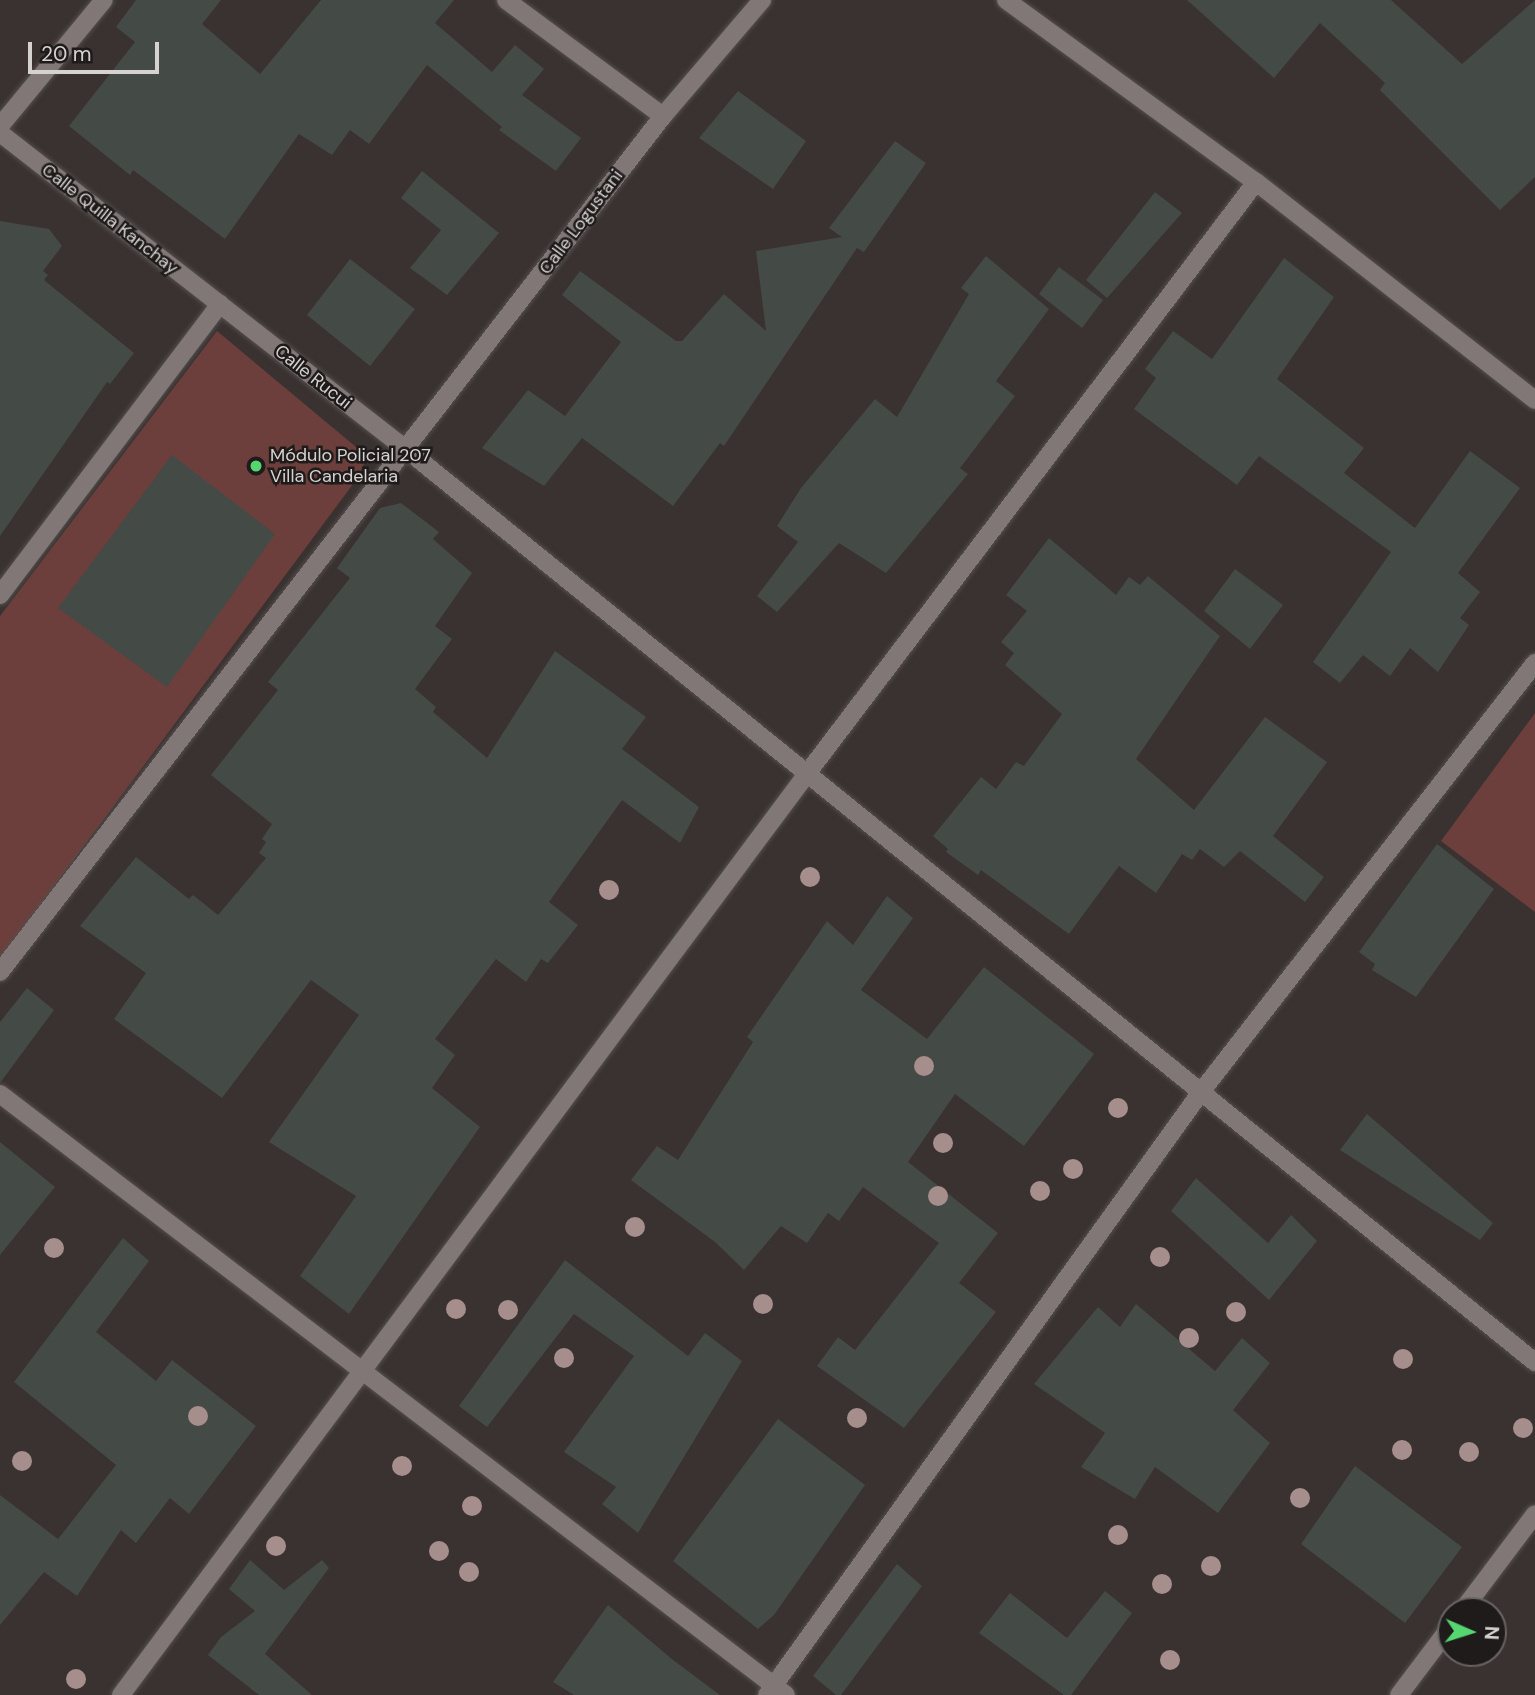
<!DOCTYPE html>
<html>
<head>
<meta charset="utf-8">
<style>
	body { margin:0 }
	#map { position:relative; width:1535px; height:1695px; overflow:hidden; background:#393231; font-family:"DM Sans",sans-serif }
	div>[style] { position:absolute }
	.green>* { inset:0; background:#6d3f3c }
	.building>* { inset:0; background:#444a45 }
	.roads { filter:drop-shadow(0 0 2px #544e4d) drop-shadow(0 0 2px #544e4d) }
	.minor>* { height:18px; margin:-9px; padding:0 9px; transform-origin:9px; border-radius:9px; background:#807776 }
	.trees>* { width:20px; height:20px; margin:-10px; border-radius:50%; background:#a68e8c }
	.dots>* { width:19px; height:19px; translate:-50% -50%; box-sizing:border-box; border:4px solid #1e1b1a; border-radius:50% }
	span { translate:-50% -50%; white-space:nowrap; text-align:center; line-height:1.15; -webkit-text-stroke:5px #1e1b1a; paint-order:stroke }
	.street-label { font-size:18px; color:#d7d2d2 }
	.poi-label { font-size:18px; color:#d7d2d2 }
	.left { translate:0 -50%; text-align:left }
	.north { position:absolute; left:1437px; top:1597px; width:70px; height:70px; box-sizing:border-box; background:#1e1b1a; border:2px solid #686464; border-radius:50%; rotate:93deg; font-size:19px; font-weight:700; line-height:28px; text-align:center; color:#d7d2d2 }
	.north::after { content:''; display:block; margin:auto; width:24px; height:32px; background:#55d671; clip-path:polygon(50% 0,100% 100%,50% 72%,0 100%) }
	.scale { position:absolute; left:28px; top:42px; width:131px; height:32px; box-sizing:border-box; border:4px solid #d7d2d2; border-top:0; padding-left:9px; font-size:21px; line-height:24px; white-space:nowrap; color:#d7d2d2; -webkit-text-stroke:5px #1e1b1a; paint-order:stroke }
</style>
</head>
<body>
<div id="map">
	<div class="green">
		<div style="clip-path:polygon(217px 331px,356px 447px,364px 464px,356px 480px,0 959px,0 616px)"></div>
		<div style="clip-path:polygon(1535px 713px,1535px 912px,1441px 841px)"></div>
	</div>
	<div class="building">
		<div style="clip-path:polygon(136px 0,221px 0,202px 24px,260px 74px,321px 0,454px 0,435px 23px,492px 72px,515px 45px,544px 69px,522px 95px,581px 138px,556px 171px,499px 130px,502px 127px,427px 65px,369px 144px,350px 130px,332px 155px,299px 134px,225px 239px,133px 170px,130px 175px,69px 126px,135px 42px,116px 27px)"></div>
		<div style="clip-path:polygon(1187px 0,1391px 0,1462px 64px,1535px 0,1535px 177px,1500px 210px,1380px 90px,1385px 83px,1320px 23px,1274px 78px)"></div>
		<div style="clip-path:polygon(738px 91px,806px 141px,773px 189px,699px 138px)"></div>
		<div style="clip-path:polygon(895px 141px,926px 163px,864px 252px,857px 248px,724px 446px,720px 443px,673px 506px,582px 438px,544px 486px,482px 448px,528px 390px,565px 416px,621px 342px,562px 295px,580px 271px,676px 341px,682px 341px,724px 294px,766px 331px,756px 251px,842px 237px,829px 228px)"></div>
		<div style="clip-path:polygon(422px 171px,499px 233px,447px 295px,410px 268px,441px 230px,401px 198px)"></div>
		<div style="clip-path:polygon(1155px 192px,1182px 213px,1107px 298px,1086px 280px)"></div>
		<div style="clip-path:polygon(0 221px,49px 229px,62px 246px,43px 271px,48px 275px,44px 280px,134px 353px,110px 384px,107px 382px,0 536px)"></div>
		<div style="clip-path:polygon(986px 256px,1049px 309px,996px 381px,1015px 396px,960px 468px,968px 474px,886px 573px,839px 543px,777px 612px,757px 596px,798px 542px,777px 526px,801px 488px,875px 399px,897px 417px,969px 294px,961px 288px)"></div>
		<div style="clip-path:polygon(1284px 258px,1334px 297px,1277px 379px,1364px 448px,1344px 473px,1415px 528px,1470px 451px,1520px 488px,1458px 573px,1480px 592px,1460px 618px,1469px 625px,1438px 672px,1410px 648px,1390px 676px,1363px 655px,1340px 683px,1313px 662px,1391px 552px,1259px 456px,1237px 485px,1134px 409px,1156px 378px,1145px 369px,1173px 331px,1212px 359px)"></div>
		<div style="clip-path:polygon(350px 259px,415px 309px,370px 366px,307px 315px)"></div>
		<div style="clip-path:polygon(1059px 267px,1103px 300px,1082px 328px,1039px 294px)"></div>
		<div style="clip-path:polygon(172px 455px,275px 534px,167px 687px,58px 608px)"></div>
		<div style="clip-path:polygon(401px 503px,439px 532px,433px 539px,472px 573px,435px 626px,452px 639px,415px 689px,436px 707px,433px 712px,487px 758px,555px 651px,646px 717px,622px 749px,699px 807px,680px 843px,622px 800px,549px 902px,578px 925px,548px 963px,541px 959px,526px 982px,496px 959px,435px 1039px,455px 1055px,432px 1088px,480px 1127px,349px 1314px,300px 1276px,356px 1196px,269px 1142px,359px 1015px,311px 980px,222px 1098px,114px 1019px,146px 973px,80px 926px,136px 857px,189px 899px,193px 895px,218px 915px,266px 858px,259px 853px,266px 842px,262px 839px,272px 824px,211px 775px,278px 690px,268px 682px,350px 578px,337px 568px,380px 508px)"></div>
		<div style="clip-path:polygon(1049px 538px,1116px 595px,1129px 577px,1140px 585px,1148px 576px,1220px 636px,1136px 759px,1194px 810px,1265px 717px,1327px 762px,1273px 836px,1324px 877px,1305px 902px,1240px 851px,1224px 867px,1200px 849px,1192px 860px,1182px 854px,1156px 893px,1119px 866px,1069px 934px,981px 870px,978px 875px,946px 852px,948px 849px,933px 836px,981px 777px,996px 789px,1016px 762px,1024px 766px,1062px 714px,1005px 665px,1014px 653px,1001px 642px,1027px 611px,1006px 595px)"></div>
		<div style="clip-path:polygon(1235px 569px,1283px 605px,1250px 649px,1204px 611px)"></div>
		<div style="clip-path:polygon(1437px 844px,1494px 889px,1416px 997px,1372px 970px,1375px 964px,1359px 952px)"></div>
		<div style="clip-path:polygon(887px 896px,913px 918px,861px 990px,927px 1039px,984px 967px,1094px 1054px,1024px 1146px,955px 1094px,908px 1162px,998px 1233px,959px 1283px,996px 1312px,904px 1428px,817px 1366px,838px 1337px,855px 1350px,939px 1243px,863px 1187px,839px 1221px,828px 1213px,807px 1243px,781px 1226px,744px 1270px,715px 1242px,631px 1180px,657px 1146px,678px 1160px,753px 1042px,747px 1037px,827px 921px,853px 945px)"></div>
		<div style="clip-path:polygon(27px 988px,54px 1010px,0 1083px,0 1022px)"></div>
		<div style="clip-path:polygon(1367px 1114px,1493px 1223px,1480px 1240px,1340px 1150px)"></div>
		<div style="clip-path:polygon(0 1142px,55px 1187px,0 1255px)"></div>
		<div style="clip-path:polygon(1196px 1178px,1268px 1243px,1291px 1215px,1317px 1241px,1269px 1300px,1171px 1211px)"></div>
		<div style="clip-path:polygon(123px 1238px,149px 1261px,96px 1332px,156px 1381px,172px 1360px,256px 1426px,189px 1514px,170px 1498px,136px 1543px,121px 1530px,77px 1596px,44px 1572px,0 1625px,0 1495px,58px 1539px,116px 1465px,14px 1382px)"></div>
		<div style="clip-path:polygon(565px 1260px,688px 1356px,705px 1333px,742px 1361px,638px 1533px,602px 1504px,616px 1487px,564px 1452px,634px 1356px,574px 1314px,487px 1427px,459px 1406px)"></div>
		<div style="clip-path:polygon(1136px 1304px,1215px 1371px,1242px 1338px,1270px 1363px,1233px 1410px,1270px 1443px,1218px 1513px,1155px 1467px,1135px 1499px,1081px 1467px,1105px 1433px,1034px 1384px,1098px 1307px,1120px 1327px)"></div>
		<div style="clip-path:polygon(778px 1419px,865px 1485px,774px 1615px,758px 1629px,673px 1561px)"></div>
		<div style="clip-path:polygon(1355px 1466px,1462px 1547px,1405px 1623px,1301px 1544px)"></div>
		<div style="clip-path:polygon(250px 1560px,284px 1590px,322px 1560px,329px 1568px,265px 1654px,312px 1695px,259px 1695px,208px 1655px,221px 1637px,255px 1611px,229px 1589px)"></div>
		<div style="clip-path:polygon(897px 1564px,922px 1586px,841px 1695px,836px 1695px,813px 1676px)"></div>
		<div style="clip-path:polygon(1105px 1591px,1132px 1613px,1071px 1695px,1064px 1695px,979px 1633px,1010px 1593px,1067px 1638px)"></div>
		<div style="clip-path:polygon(608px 1605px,673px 1660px,720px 1695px,574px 1695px,553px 1682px)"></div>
	</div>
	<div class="roads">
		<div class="minor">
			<div style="left:506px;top:0;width:195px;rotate:36.5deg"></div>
			<div style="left:1006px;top:0;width:309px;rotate:36.1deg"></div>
			<div style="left:1256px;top:182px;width:354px;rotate:38deg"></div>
			<div style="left:0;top:126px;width:163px;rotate:-50.5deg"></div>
			<div style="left:0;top:133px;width:516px;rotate:37.91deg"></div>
			<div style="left:407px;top:450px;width:1451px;rotate:38.96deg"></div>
			<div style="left:0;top:595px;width:365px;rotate:-52.9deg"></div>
			<div style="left:0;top:972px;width:1083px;rotate:-52.24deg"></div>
			<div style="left:663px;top:116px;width:153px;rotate:-49.5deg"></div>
			<div style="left:0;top:1094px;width:989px;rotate:37.4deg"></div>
			<div style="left:1462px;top:1611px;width:121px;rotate:-53deg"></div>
			<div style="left:121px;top:1695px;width:1147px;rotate:-53.33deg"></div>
			<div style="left:806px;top:775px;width:744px;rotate:-52.81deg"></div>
			<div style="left:767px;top:1695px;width:743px;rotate:-54.26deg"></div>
			<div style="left:1201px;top:1092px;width:544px;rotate:-52.1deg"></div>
			<div style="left:1399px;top:1695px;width:86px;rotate:-53deg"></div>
		</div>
	</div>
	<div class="trees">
		<div style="left:810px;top:877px"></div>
		<div style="left:609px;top:890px"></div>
		<div style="left:924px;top:1066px"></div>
		<div style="left:1118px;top:1108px"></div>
		<div style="left:943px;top:1143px"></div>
		<div style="left:1073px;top:1169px"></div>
		<div style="left:1040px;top:1191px"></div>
		<div style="left:938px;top:1196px"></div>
		<div style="left:635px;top:1227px"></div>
		<div style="left:54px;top:1248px"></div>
		<div style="left:1160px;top:1257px"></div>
		<div style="left:763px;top:1304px"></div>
		<div style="left:456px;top:1309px"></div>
		<div style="left:508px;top:1310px"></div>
		<div style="left:1236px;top:1312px"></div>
		<div style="left:1189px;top:1338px"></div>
		<div style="left:564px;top:1358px"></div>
		<div style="left:1403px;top:1359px"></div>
		<div style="left:198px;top:1416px"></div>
		<div style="left:857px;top:1418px"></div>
		<div style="left:1523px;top:1428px"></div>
		<div style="left:1402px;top:1450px"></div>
		<div style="left:1469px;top:1452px"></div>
		<div style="left:22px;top:1461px"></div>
		<div style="left:402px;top:1466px"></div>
		<div style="left:1300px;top:1498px"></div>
		<div style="left:472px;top:1506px"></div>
		<div style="left:1118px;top:1535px"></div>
		<div style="left:276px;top:1546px"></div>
		<div style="left:439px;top:1551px"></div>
		<div style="left:1211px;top:1566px"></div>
		<div style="left:469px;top:1572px"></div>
		<div style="left:1162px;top:1584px"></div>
		<div style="left:1170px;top:1660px"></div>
		<div style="left:76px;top:1679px"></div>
	</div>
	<div class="dots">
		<div style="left:256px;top:466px;background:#55d671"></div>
	</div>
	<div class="street-label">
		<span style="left:110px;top:219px;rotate:38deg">Calle Quilla Kanchay</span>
		<span style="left:581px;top:222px;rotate:-53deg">Calle Logustani</span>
		<span style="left:313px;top:377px;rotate:38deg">Calle Rucui</span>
	</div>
	<div class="poi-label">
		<span class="left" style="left:270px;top:466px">Módulo Policial 207<br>Villa Candelaria</span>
	</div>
	<div class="north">N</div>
	<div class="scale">20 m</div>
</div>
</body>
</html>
